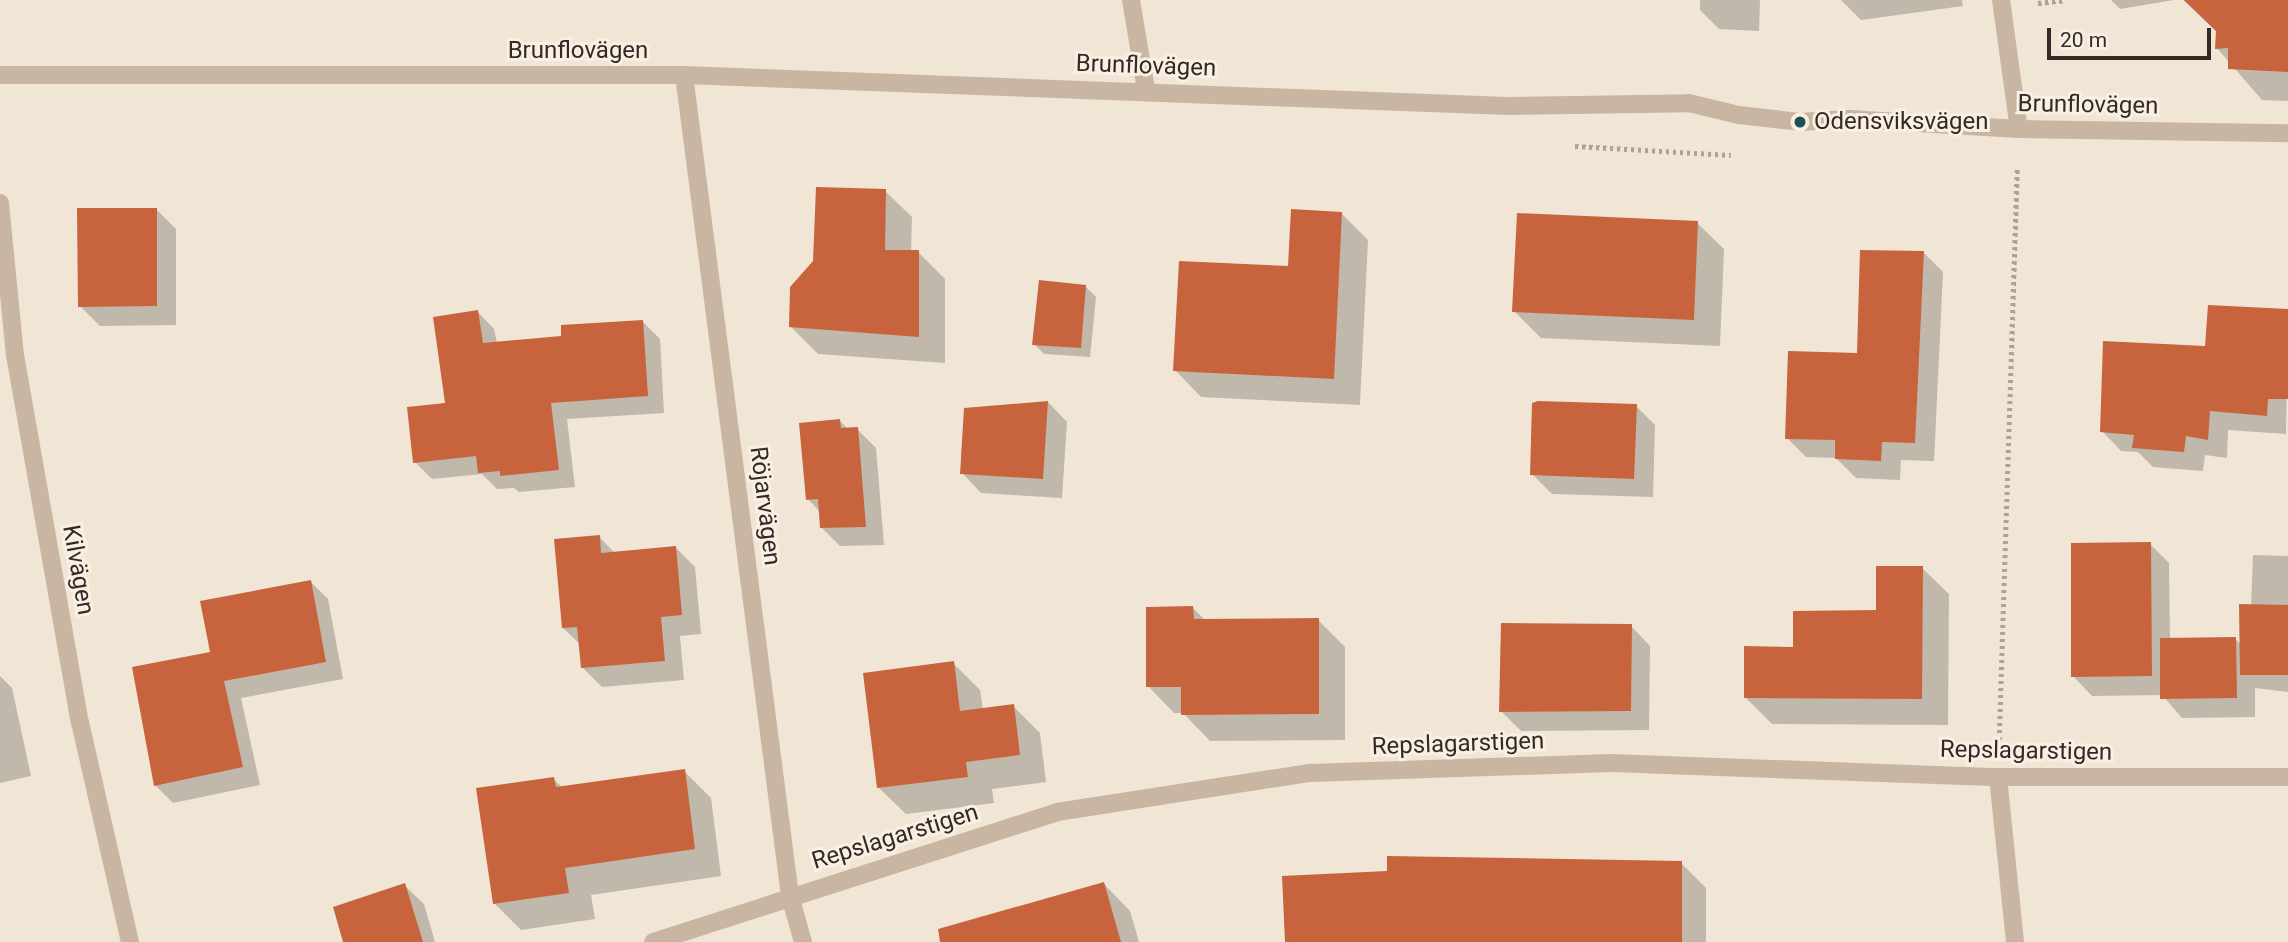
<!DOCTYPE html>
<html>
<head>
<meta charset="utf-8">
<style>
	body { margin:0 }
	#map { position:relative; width:2288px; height:942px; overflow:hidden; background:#f1e6d6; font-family:Roboto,sans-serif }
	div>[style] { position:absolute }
	.shadow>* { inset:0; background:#0003 }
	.building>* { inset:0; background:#c8643d }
	.path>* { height:4.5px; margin-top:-2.25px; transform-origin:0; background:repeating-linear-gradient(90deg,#b5a08d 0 3.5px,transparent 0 7px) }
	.street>* { height:18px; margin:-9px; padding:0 9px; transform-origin:9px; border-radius:9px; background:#c9b6a2 }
	.dots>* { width:19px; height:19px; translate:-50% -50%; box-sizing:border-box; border:4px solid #f9efe2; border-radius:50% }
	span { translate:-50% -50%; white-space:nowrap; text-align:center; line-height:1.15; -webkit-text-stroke:6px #f9efe2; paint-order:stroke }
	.street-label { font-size:24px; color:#332a25 }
	.poi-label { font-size:24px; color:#332a25 }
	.left { translate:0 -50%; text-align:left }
	.scale { position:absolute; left:2047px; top:28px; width:164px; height:32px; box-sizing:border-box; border:4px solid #332a25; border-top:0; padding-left:9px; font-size:21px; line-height:24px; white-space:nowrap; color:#332a25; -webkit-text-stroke:5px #f9efe2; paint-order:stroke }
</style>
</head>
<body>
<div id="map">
	<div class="shadow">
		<div style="clip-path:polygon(1700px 0,1760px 0,1759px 31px,1719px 29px,1700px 10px)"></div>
		<div style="clip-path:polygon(1841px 0,1962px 0,1963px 6px,1861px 20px)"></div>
		<div style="clip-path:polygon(2111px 0,2174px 0,2120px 9px)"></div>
		<div style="clip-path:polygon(2183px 0,2288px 0,2288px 101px,2262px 100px,2217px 48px,2217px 32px)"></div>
		<div style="clip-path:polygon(885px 191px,912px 217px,911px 252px,918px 252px,945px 279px,945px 363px,818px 354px,791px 327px)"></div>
		<div style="clip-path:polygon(156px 209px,176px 229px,176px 325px,100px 326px,80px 306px)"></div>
		<div style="clip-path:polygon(1341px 213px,1368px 240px,1360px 405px,1201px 397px,1175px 370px,1290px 268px)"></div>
		<div style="clip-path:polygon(1697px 223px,1724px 249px,1720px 346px,1541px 338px,1514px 311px)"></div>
		<div style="clip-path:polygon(1924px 253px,1943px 272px,1934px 461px,1901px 460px,1900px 480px,1856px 478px,1836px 458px,1806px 457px,1787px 438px,1859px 355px)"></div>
		<div style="clip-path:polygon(1086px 287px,1096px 297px,1090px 357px,1044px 354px,1034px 344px)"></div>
		<div style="clip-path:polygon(2288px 310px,2286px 434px,2228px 430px,2227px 458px,2205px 455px,2203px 471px,2153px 467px,2138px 452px,2121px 451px,2102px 431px,2206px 347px)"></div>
		<div style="clip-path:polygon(477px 311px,494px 329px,497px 343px,563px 337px,643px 322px,660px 339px,664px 413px,567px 419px,575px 487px,519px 492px,514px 488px,497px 489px,482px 474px,432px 479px,415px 462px,447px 405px)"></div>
		<div style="clip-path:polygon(1048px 402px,1067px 422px,1062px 498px,981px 493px,962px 473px)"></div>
		<div style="clip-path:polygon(1636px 406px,1655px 425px,1653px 497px,1552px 494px,1532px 474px)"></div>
		<div style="clip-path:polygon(840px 421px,848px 429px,857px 429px,876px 448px,884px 545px,840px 546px,821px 527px,820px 512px,808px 499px)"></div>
		<div style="clip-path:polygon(599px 537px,615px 553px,676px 548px,695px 567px,701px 634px,680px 636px,684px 680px,602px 687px,583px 668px,581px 645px,563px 628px)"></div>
		<div style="clip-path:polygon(2150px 544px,2169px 563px,2170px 640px,2235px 639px,2241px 644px,2251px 606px,2253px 555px,2288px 556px,2288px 692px,2255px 688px,2255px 717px,2182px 718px,2162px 695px,2092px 696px,2073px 676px)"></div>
		<div style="clip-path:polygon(1922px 568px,1949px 594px,1948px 725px,1772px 724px,1745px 697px,1794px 648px,1878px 612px)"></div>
		<div style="clip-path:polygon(311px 582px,328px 599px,343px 679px,241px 698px,260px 785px,173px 803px,155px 785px,212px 654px)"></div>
		<div style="clip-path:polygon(1193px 608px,1205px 620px,1318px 620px,1345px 647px,1345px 740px,1210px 741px,1183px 713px,1174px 713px,1148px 686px)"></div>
		<div style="clip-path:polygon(1631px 626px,1650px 646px,1649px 730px,1521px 731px,1501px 711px)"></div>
		<div style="clip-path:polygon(953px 663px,980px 690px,983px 710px,1013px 706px,1040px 733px,1046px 782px,992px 789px,994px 803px,906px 814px,879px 788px)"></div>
		<div style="clip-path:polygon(0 676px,12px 688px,31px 776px,0 783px)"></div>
		<div style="clip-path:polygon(684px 771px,711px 798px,721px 876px,591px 895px,595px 919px,521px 930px,494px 903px,553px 779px,563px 788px)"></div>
		<div style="clip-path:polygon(1681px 863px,1706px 888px,1706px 942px,1287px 942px,1388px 873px)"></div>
		<div style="clip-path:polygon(1104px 884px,1130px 911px,1139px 942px,944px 942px)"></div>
		<div style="clip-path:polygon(404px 885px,424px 904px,435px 942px,345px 942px)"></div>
	</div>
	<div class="building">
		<div style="clip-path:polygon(2184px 0,2288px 0,2288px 72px,2228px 69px,2228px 48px,2215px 49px,2216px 31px)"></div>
		<div style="clip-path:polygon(816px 187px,886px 189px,885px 250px,919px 250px,919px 337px,789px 327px,790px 287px,813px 261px)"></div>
		<div style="clip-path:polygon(77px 208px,157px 208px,157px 306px,78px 307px)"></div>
		<div style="clip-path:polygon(1291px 209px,1342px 212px,1334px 379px,1173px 371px,1179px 261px,1288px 266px)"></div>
		<div style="clip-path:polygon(1517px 213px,1698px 221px,1694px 320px,1512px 312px)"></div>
		<div style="clip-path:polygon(1860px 250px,1924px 251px,1915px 443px,1882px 442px,1881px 461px,1835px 459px,1835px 440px,1785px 439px,1788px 351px,1857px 353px)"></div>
		<div style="clip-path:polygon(1039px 280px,1086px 285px,1081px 348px,1032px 345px)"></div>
		<div style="clip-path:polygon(2208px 305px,2288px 309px,2288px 399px,2268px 399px,2267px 416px,2210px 411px,2208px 440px,2186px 436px,2184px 452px,2132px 448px,2134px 435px,2100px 432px,2103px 341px,2205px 346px)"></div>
		<div style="clip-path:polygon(478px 310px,483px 343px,561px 336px,561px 325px,643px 320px,648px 396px,551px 403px,559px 470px,500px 476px,500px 471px,478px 473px,476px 456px,413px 463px,407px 407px,445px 403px,433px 317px)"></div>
		<div style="clip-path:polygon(1048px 401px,1043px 479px,960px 474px,964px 408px)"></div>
		<div style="clip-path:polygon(1538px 401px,1637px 404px,1634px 479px,1530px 475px,1532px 403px)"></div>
		<div style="clip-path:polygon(840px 419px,841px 428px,858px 427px,866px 527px,820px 528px,818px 499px,806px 500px,799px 423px)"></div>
		<div style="clip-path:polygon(600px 535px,601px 553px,676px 546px,682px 615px,661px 617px,665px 661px,581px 668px,577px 627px,562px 628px,554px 539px)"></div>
		<div style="clip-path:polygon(2151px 542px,2152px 676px,2071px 677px,2071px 543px)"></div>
		<div style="clip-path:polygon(1876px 566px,1923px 566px,1922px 699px,1744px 698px,1744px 646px,1793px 647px,1793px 611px,1876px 610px)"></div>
		<div style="clip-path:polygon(311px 580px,326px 662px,224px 681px,243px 767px,154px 786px,132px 667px,210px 652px,200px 601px)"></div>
		<div style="clip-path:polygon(2239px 604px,2288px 605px,2288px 675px,2240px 675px)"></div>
		<div style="clip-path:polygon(1193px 606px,1194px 619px,1319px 618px,1319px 714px,1181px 715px,1181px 687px,1146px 687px,1146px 607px)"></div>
		<div style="clip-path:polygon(1501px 623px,1632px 624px,1631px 711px,1499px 712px)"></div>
		<div style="clip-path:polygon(2236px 637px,2237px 698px,2160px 699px,2160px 638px)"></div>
		<div style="clip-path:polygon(954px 661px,960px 711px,1014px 704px,1020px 755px,966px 762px,968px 777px,877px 788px,863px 673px)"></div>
		<div style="clip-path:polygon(685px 769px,695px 849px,565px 868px,569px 893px,493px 904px,476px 788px,554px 777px,556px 787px)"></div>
		<div style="clip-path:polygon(1387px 856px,1682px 861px,1682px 942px,1285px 942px,1282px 876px,1387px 871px)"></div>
		<div style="clip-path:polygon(1104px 882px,1121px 942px,940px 942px,938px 929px)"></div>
		<div style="clip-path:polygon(405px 883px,423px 942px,343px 942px,333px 907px)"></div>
	</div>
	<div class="path">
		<div style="left:2038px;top:3px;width:27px;rotate:-6deg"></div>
		<div style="left:1575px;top:146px;width:156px;rotate:3.3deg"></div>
		<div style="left:1999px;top:740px;width:572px;rotate:-88.2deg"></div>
	</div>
	<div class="street">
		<div style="left:1131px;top:0;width:91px;rotate:80.5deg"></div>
		<div style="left:2001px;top:0;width:130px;rotate:82.1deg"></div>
		<div style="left:0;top:75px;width:684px"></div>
		<div style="left:684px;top:75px;width:824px;rotate:2.16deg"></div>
		<div style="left:1507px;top:106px;width:182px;rotate:-0.9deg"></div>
		<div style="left:1689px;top:103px;width:51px;rotate:13.5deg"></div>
		<div style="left:1739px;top:115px;width:61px;rotate:6.5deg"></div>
		<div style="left:1800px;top:122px;width:49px;rotate:-3.5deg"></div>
		<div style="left:1849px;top:119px;width:170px;rotate:3.4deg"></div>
		<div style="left:2019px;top:129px;width:269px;rotate:0.9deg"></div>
		<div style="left:684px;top:75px;width:828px;rotate:82.64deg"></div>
		<div style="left:790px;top:896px;width:48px;rotate:74.2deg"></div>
		<div style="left:0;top:203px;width:153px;rotate:84.4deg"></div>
		<div style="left:15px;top:355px;width:373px;rotate:80deg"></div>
		<div style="left:80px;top:722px;width:226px;rotate:77.2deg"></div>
		<div style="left:1998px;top:777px;width:166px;rotate:84.1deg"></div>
		<div style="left:653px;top:942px;width:424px;rotate:-17.8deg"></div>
		<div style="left:1057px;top:812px;width:256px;rotate:-8.8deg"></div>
		<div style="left:1310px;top:773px;width:301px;rotate:-1.9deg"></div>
		<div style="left:1611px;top:763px;width:387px;rotate:2.1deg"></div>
		<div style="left:1998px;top:777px;width:290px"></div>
	</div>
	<div class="dots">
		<div style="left:1800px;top:122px;background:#1a4f55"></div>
	</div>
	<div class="street-label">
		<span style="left:578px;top:51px">Brunflovägen</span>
		<span style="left:1146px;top:66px;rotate:2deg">Brunflovägen</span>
		<span style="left:2088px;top:105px;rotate:1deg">Brunflovägen</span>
		<span style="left:765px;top:506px;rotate:83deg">Röjarvägen</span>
		<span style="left:78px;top:570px;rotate:80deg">Kilvägen</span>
		<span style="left:1458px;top:744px;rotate:-2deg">Repslagarstigen</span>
		<span style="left:2026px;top:751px;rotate:1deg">Repslagarstigen</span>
		<span style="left:895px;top:837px;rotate:-17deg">Repslagarstigen</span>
	</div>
	<div class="poi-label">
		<span class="left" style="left:1814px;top:122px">Odensviksvägen</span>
	</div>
	<div class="scale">20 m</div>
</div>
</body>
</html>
